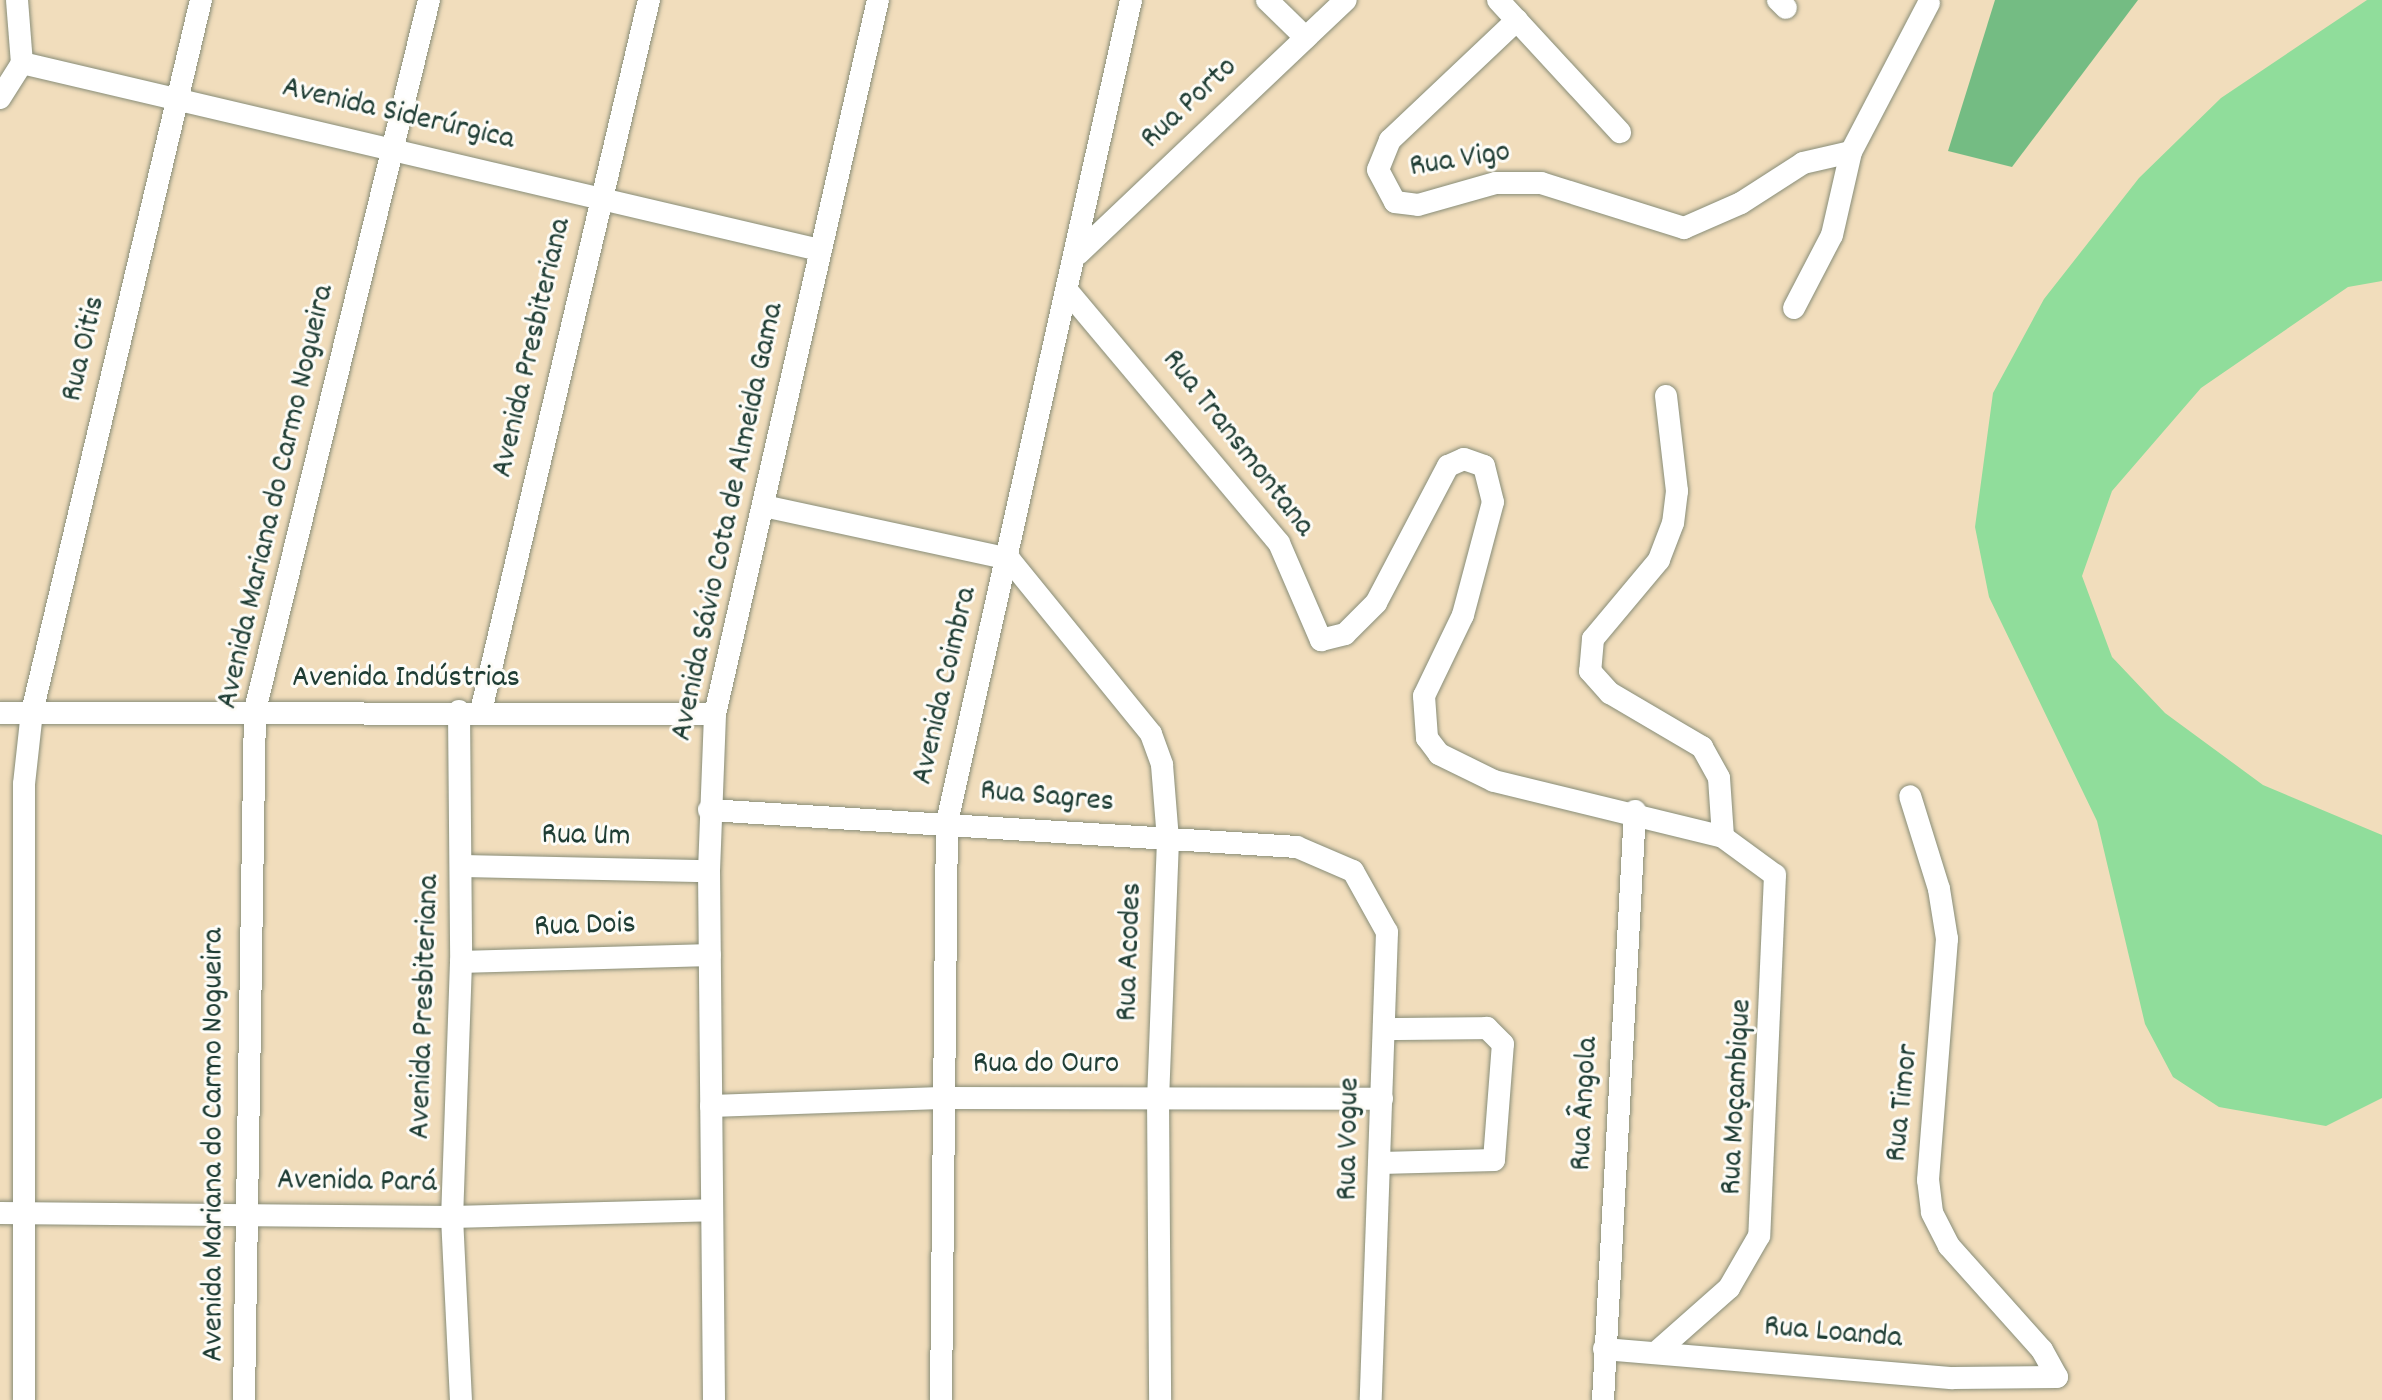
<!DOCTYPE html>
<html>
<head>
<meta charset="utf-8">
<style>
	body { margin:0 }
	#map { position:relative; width:2382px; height:1400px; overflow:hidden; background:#f1ddbc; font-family:Dekko,sans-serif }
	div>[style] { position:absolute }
	.green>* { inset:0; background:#90dd9b }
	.forest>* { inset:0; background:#74bc83 }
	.roads { filter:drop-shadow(0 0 2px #888d78) drop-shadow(0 0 2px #888d78) }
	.minor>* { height:22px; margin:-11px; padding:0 11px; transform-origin:11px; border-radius:11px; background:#fff }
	span { translate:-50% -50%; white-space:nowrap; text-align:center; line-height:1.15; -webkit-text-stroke:6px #fdfcf7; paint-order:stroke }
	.street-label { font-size:32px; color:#1f3d34 }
</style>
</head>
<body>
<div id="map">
	<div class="green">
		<div style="clip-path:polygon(2367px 0,2382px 0,2382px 281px,2348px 287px,2201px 388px,2112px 491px,2082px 576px,2112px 657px,2165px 713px,2263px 785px,2382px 835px,2382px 1098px,2326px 1126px,2219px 1107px,2173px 1077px,2145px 1024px,2097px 821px,1989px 597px,1975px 527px,1993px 393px,2044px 299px,2139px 178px,2221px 98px)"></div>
	</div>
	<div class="forest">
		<div style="clip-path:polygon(1995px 0,2138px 0,2012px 167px,1948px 151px)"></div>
	</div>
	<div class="roads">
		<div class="minor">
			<div style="left:17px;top:0;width:63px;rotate:85.5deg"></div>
			<div style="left:1267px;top:0;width:54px;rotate:44.3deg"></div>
			<div style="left:1498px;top:0;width:180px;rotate:47.3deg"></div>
			<div style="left:1778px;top:0;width:11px;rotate:45deg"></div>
			<div style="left:1517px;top:20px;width:175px;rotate:136.6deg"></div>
			<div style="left:1390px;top:140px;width:32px;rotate:112deg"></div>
			<div style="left:1378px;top:170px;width:36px;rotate:62deg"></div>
			<div style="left:1395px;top:202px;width:23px;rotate:7deg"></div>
			<div style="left:1418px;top:205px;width:81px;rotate:-15.8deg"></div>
			<div style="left:1496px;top:183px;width:45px"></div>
			<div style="left:1541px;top:183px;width:150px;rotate:17.5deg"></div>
			<div style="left:1684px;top:228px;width:62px;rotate:-23.7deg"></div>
			<div style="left:1741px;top:203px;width:74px;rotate:-32.8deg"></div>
			<div style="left:1803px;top:163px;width:49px;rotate:-12.9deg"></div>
			<div style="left:22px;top:63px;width:819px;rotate:13.2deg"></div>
			<div style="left:0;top:98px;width:41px;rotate:-57.8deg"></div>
			<div style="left:1078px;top:254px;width:369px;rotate:-43.5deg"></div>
			<div style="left:1070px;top:294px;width:325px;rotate:50deg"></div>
			<div style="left:1279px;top:543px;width:106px;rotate:66.6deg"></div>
			<div style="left:1321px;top:640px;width:25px;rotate:-14deg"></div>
			<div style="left:1345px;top:634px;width:44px;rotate:-45deg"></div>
			<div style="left:1376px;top:603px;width:155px;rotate:-62.3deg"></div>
			<div style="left:1448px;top:466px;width:17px;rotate:-24deg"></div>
			<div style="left:1464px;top:459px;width:21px;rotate:19deg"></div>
			<div style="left:1484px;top:466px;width:37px;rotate:76deg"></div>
			<div style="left:1493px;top:502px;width:117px;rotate:104.9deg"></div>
			<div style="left:1463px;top:615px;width:90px;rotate:115.7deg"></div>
			<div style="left:1424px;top:696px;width:42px;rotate:85.9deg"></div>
			<div style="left:1427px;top:738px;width:20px;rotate:53deg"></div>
			<div style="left:1439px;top:754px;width:61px;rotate:26.1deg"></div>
			<div style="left:1494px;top:781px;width:236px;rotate:13.7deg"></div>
			<div style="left:1723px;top:837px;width:64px;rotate:36.2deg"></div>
			<div style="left:1775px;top:875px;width:361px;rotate:92.5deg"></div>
			<div style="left:1759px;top:1236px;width:60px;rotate:120deg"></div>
			<div style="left:1729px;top:1288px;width:94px;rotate:138.5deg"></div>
			<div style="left:1794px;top:308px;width:82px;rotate:-62.5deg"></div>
			<div style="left:1832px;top:235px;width:85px;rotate:-77.1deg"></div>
			<div style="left:1851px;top:152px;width:168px;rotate:-62.4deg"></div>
			<div style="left:1666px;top:396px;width:96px;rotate:83.4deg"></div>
			<div style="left:1677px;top:491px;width:32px;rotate:97deg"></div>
			<div style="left:1673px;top:523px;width:40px;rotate:111deg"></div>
			<div style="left:1659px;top:560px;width:103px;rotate:129.9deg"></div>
			<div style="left:1593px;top:639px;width:32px;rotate:95deg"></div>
			<div style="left:1590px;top:671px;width:30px;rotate:48deg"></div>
			<div style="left:1610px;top:693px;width:107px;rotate:30.4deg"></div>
			<div style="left:1702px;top:747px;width:35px;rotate:61deg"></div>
			<div style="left:1719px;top:778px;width:59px;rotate:86.1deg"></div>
			<div style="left:764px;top:506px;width:251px;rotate:12.2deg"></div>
			<div style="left:1009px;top:559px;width:225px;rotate:50.9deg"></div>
			<div style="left:1151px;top:734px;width:33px;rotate:70deg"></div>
			<div style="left:1162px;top:765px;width:75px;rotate:85.4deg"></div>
			<div style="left:1168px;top:840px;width:256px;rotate:92.2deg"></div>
			<div style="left:1158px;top:1096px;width:304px;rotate:89.6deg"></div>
			<div style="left:459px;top:711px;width:251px;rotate:89.5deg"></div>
			<div style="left:461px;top:962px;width:255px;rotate:92deg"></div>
			<div style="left:452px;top:1217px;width:183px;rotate:87.2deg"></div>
			<div style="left:481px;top:711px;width:731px;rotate:-76.71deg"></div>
			<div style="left:0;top:713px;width:715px;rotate:0.08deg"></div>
			<div style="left:709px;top:810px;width:589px;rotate:3.6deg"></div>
			<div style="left:1297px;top:847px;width:61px;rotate:23.2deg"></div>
			<div style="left:1353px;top:871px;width:70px;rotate:60.9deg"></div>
			<div style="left:1387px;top:932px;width:468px;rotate:92deg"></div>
			<div style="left:462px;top:866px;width:247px;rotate:1.2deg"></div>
			<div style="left:461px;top:962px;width:249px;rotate:-1.6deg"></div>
			<div style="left:711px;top:1106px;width:230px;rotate:-2deg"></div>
			<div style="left:941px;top:1098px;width:441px;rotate:0.1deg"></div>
			<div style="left:1382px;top:1163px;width:112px;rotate:-1.5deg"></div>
			<div style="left:1494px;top:1160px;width:116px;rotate:-85.6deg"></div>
			<div style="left:1503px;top:1044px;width:23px;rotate:-135deg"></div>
			<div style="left:1487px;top:1028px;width:102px;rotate:179.4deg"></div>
			<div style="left:0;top:1213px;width:452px;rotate:0.5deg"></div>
			<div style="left:452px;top:1217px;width:260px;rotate:-1.5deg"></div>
			<div style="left:1604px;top:1349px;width:350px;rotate:4.8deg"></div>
			<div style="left:1953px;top:1378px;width:104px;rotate:-0.6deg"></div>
			<div style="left:2057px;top:1377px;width:31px;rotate:-119deg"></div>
			<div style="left:2042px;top:1350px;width:140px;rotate:-131.8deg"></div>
			<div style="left:1949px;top:1246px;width:38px;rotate:-117deg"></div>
			<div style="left:1932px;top:1212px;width:32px;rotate:-97deg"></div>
			<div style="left:1928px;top:1180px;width:242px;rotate:-85.5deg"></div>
			<div style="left:1947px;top:939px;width:51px;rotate:-99.1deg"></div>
			<div style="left:1939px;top:889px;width:97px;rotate:-107.3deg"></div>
			<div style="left:24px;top:1400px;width:616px;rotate:-90deg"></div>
			<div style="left:24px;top:784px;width:72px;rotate:-83.7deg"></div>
			<div style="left:32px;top:712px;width:732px;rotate:-76.65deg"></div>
			<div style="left:244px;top:1400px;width:690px;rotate:-89.09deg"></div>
			<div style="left:255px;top:710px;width:731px;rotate:-76.23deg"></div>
			<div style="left:714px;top:1400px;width:529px;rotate:-90.54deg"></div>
			<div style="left:709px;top:871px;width:157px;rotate:-87.8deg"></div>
			<div style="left:715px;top:714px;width:732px;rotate:-77.14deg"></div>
			<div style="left:941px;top:1400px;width:578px;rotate:-89.41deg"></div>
			<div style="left:947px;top:822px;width:842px;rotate:-77.38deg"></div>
			<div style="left:1603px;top:1400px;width:590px;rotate:-86.89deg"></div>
		</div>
	</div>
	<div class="street-label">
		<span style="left:1190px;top:104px;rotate:-43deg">Rua Porto</span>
		<span style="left:398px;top:115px;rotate:13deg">Avenida Siderúrgica</span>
		<span style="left:1460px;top:161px;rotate:-9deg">Rua Vigo</span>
		<span style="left:533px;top:348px;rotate:-77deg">Avenida Presbiteriana</span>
		<span style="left:85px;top:349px;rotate:-77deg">Rua Oitis</span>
		<span style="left:1237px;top:444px;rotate:52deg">Rua Transmontana</span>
		<span style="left:277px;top:497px;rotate:-77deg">Avenida Mariana do Carmo Nogueira</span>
		<span style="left:729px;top:522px;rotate:-78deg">Avenida Sávio Cota de Almeida Gama</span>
		<span style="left:406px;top:679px">Avenida Indústrias</span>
		<span style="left:946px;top:686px;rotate:-77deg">Avenida Coimbra</span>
		<span style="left:1047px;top:798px;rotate:5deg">Rua Sagres</span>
		<span style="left:586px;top:837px;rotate:1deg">Rua Um</span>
		<span style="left:585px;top:927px;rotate:-2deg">Rua Dois</span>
		<span style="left:1131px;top:952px;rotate:-88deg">Rua Acodes</span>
		<span style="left:426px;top:1007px;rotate:-88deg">Avenida Presbiteriana</span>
		<span style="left:1046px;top:1065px">Rua do Ouro</span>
		<span style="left:1738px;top:1097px;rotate:-87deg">Rua Moçambique</span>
		<span style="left:1904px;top:1103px;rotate:-84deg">Rua Timor</span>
		<span style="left:1586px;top:1104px;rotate:-87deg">Rua Ângola</span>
		<span style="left:1350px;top:1139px;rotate:-89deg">Rua Vogue</span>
		<span style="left:215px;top:1145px;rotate:-90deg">Avenida Mariana do Carmo Nogueira</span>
		<span style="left:357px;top:1183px;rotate:1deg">Avenida Pará</span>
		<span style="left:1833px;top:1334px;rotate:5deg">Rua Loanda</span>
	</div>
</div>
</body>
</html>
